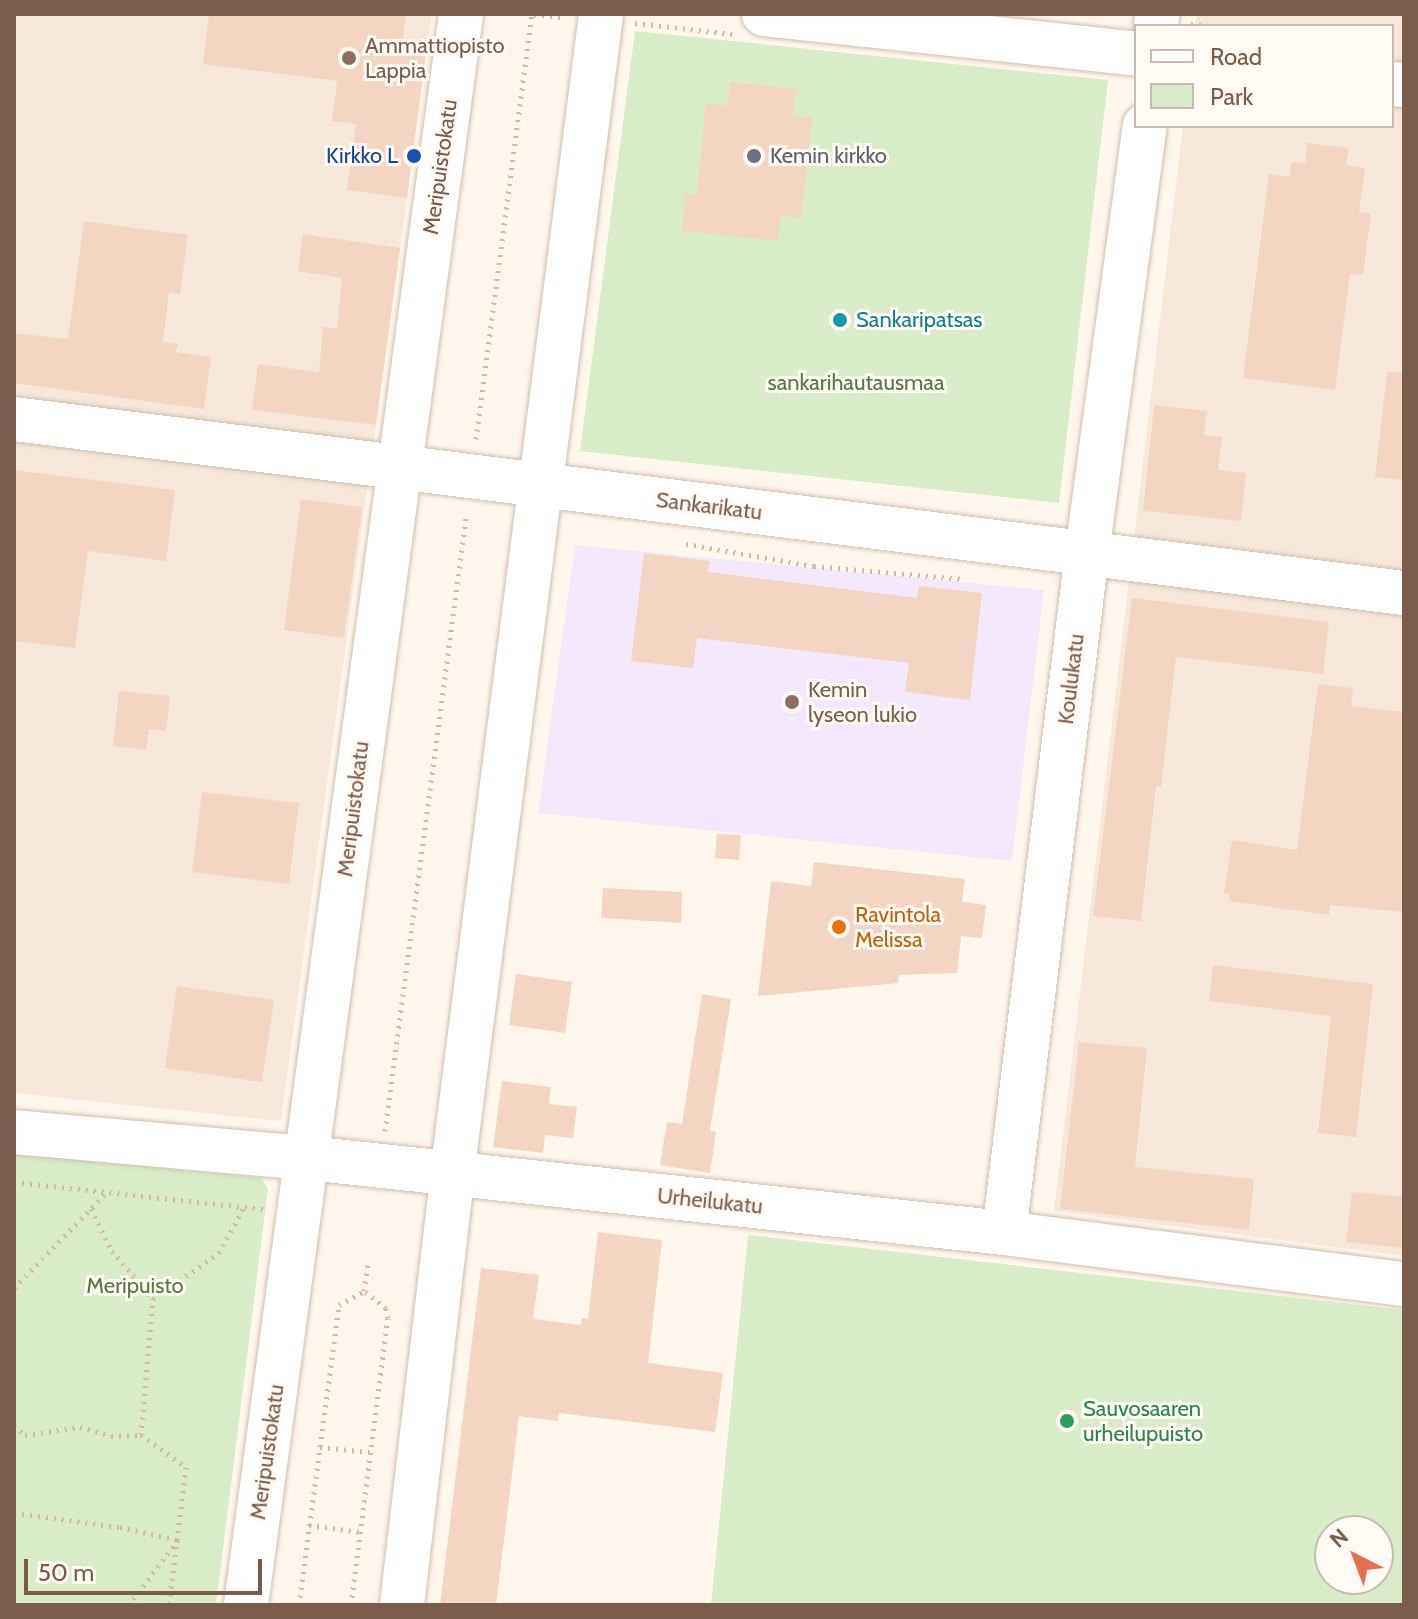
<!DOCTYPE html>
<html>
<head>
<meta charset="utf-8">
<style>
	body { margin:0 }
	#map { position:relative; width:1418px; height:1619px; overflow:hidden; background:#fdf6ec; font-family:Cabin,sans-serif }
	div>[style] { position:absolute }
	.residential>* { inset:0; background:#f5e8da }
	.education>* { inset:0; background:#f3e8fa }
	.green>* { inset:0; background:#d8ecc9 }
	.building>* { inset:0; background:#f3d5c3 }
	.path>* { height:5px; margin-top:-2.5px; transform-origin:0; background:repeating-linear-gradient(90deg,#d9b8a5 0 2px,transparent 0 8px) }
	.roads { filter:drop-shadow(0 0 2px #d1beb0) drop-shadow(0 0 2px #d1beb0) }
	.minor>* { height:44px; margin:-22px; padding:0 22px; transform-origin:22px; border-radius:22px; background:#fff }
	.dots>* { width:22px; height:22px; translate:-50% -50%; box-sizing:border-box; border:4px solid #fffaf3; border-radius:50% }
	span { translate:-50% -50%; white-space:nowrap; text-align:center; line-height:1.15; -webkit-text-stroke:6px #fffaf3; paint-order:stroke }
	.education-label { font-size:22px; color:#785e54 }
	.left { translate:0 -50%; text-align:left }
	.transit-label { font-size:22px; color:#164399 }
	.right { translate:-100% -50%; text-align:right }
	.worship-label { font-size:22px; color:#5b616d }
	.street-label { font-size:22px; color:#7a5c4d }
	.culture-label { font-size:22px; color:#0d838f }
	.park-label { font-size:22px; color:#537a41 }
	.food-label { font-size:22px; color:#c56008 }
	.leisure-label { font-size:22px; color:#27864d }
	.frame { position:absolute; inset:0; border:16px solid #7a5c4d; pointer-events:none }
	.legend { position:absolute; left:1134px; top:24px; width:260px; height:104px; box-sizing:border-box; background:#fffaf3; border:2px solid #cabbb1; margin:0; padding:10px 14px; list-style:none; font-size:24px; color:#7a5c4d }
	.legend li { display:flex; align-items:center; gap:16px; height:40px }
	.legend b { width:40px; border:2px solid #cabbb1 }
	.north { position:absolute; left:1314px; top:1515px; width:80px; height:80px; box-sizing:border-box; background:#fffaf3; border:2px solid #cabbb1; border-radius:50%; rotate:318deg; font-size:22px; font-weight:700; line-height:32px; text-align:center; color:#7a5c4d }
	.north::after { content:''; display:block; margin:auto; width:28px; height:36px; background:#e76f51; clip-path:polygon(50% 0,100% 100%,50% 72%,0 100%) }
	.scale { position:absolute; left:24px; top:1559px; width:238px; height:36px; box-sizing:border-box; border:4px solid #7a5c4d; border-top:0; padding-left:10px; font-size:24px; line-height:28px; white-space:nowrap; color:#7a5c4d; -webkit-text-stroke:6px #fffaf3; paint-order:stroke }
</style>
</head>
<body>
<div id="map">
	<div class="residential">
		<div style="clip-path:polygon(14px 14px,432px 14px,281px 1121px,14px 1093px)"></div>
		<div style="clip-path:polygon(1197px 14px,1404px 14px,1404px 1256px,1054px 1211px,1183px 126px,1392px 126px,1392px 26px,1195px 26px)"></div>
	</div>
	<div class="education">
		<div style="clip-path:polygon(575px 545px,1044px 590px,1012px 861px,538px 813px)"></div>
	</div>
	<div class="green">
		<div style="clip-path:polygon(635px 31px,1108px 80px,1059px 503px,580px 451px)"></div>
		<div style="clip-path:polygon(14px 1153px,261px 1178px,268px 1188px,216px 1605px,14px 1605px)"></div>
		<div style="clip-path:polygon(evenodd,748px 1235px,1404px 1310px,1404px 1605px,711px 1605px,748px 1235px,1378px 1531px,1378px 1579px,1330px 1579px,1330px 1531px,1378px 1531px)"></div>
	</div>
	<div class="building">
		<div style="clip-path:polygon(209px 14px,406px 14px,403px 40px,427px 43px,407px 198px,347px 190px,356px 124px,332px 121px,337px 81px,203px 64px)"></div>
		<div style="clip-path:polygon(730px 82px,796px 89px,793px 116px,812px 118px,801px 218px,781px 216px,778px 241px,682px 231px,685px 194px,697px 195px,706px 103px,727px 106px)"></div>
		<div style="clip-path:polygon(1307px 143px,1349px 148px,1346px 165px,1365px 168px,1359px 212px,1371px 213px,1363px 275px,1350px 274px,1335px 390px,1243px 378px,1269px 174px,1289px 177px,1292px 162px,1305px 164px)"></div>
		<div style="clip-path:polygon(84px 221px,188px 235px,180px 294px,169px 292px,163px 342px,178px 344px,176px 352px,211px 357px,204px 409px,14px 383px,14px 333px,68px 339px)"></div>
		<div style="clip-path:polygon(303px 234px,400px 248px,376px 425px,252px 410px,258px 364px,319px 372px,323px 327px,337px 328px,342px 278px,298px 271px)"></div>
		<div style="clip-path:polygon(1387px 372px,1404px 373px,1404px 480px,1375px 477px)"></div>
		<div style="clip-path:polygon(1154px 405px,1207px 411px,1204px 435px,1222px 437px,1218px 470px,1246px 473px,1241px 521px,1143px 511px)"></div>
		<div style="clip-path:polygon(14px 470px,175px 490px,166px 561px,88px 551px,75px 648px,14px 641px)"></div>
		<div style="clip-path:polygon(301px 499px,362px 507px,344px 638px,284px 630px)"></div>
		<div style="clip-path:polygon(644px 553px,710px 561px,708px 572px,917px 598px,919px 586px,982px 593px,970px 700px,905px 692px,909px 663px,697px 638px,693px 668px,631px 661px)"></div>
		<div style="clip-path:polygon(1132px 598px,1329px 622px,1323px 674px,1176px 657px,1161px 787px,1156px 786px,1141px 921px,1093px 916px)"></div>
		<div style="clip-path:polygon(1318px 684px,1353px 688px,1351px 706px,1404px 712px,1404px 912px,1330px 905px,1329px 915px,1229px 901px,1230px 894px,1224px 893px,1232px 840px,1297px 850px)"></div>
		<div style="clip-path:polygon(119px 691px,170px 696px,166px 731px,149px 729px,146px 750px,113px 746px)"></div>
		<div style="clip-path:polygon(202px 792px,299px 803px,289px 884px,192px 872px)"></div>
		<div style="clip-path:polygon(717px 834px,741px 835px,739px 860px,715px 858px)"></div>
		<div style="clip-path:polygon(814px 862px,965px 879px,962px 902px,986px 905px,982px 938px,961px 936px,957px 973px,899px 975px,898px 983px,758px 996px,771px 881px,811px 886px)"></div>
		<div style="clip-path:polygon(603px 888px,682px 892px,681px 923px,601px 918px)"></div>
		<div style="clip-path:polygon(1213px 965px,1373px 984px,1356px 1137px,1318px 1133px,1331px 1016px,1209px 1001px)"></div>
		<div style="clip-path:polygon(516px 974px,572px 982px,565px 1033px,509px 1025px)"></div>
		<div style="clip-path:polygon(177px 986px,274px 1000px,262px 1082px,165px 1068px)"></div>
		<div style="clip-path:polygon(702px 994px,731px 999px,710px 1131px,716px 1132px,710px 1173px,660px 1165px,667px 1122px,682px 1124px)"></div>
		<div style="clip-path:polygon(1079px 1042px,1147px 1048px,1135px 1167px,1254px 1179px,1249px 1230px,1060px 1209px)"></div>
		<div style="clip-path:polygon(502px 1081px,551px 1087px,549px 1104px,577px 1107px,573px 1138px,545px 1135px,543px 1153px,493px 1147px)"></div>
		<div style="clip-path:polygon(1352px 1192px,1404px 1197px,1404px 1248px,1346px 1242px)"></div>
		<div style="clip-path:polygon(598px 1232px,662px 1240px,648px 1363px,723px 1373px,715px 1432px,559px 1413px,558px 1421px,519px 1416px,496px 1605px,440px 1605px,481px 1268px,539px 1275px,533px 1319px,581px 1325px,582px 1318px,588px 1319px)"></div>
	</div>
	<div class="path">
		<div style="left:534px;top:14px;width:31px;rotate:7deg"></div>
		<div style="left:635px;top:23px;width:98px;rotate:6.5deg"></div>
		<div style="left:1191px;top:24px;width:19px;rotate:6deg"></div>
		<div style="left:476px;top:439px;width:429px;rotate:-82.5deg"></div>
		<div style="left:686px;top:544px;width:130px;rotate:9.8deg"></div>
		<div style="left:814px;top:566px;width:149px;rotate:5deg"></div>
		<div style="left:385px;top:1131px;width:619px;rotate:-82.48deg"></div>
		<div style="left:14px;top:1182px;width:251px;rotate:6.2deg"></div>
		<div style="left:91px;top:1209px;width:47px;rotate:63.4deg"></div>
		<div style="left:112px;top:1251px;width:63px;rotate:49.5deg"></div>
		<div style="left:153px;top:1299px;width:80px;rotate:-34.9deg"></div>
		<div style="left:219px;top:1253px;width:52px;rotate:-61.5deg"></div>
		<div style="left:14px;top:1288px;width:134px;rotate:-45.9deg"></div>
		<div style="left:14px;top:1426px;width:14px;rotate:39deg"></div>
		<div style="left:25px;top:1435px;width:56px;rotate:-8.3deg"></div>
		<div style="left:80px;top:1427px;width:32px;rotate:16deg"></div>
		<div style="left:111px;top:1436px;width:30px;rotate:-2deg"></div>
		<div style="left:141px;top:1435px;width:137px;rotate:-85deg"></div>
		<div style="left:141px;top:1435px;width:55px;rotate:35.4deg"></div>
		<div style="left:186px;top:1467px;width:139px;rotate:97deg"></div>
		<div style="left:320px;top:1447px;width:50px;rotate:5.7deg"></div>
		<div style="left:14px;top:1513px;width:107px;rotate:7.5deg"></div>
		<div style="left:120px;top:1527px;width:59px;rotate:12.6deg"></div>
		<div style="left:178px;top:1540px;width:81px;rotate:127deg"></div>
		<div style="left:309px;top:1525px;width:52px;rotate:7.7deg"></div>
		<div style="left:299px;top:1605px;width:303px;rotate:-82.4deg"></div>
		<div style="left:339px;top:1305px;width:29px;rotate:-29deg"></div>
		<div style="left:364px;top:1291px;width:30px;rotate:-82deg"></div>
		<div style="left:351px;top:1605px;width:289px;rotate:-82.7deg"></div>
		<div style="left:388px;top:1318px;width:10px;rotate:-101deg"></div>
		<div style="left:386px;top:1308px;width:28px;rotate:-142deg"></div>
	</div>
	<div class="roads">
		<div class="minor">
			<div style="left:764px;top:14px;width:374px;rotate:6.1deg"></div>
			<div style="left:1156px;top:26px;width:12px;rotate:-85deg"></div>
			<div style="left:1392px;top:84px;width:12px;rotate:5deg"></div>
			<div style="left:14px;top:419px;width:1401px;rotate:7.14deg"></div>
			<div style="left:14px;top:1132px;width:295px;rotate:5.1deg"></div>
			<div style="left:308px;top:1158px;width:700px;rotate:6.15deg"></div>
			<div style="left:1004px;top:1233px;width:403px;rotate:7.3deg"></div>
			<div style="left:1004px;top:1233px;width:685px;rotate:-83.04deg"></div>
			<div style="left:1087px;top:553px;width:431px;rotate:-82.3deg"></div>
			<div style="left:246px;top:1605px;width:1605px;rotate:-82.3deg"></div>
			<div style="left:402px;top:1605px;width:457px;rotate:-83.3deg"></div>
			<div style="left:455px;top:1151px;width:1146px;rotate:-82.68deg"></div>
		</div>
	</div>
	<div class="dots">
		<div style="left:349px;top:58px;background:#8d6e63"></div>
		<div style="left:414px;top:156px;background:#1a4fb4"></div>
		<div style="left:754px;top:156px;background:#6b7280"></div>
		<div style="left:840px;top:320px;background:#0f9aa8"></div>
		<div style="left:792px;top:702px;background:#8d6e63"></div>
		<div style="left:839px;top:927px;background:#e8710a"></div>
		<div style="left:1067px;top:1421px;background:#2e9e5b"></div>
	</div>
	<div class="education-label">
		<span class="left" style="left:365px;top:58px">Ammattiopisto<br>Lappia</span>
		<span class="left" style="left:808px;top:702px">Kemin<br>lyseon lukio</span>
	</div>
	<div class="transit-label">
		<span class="right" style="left:398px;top:156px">Kirkko L</span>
	</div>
	<div class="worship-label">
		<span class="left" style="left:770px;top:156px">Kemin kirkko</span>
	</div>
	<div class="street-label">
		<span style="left:440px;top:167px;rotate:-82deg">Meripuistokatu</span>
		<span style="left:709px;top:506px;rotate:7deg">Sankarikatu</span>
		<span style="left:1071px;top:679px;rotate:-83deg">Koulukatu</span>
		<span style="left:353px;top:809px;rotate:-83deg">Meripuistokatu</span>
		<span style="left:710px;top:1201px;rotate:6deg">Urheilukatu</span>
		<span style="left:267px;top:1452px;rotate:-82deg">Meripuistokatu</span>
	</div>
	<div class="culture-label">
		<span class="left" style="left:856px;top:320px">Sankaripatsas</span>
	</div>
	<div class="park-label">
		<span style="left:856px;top:383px">sankarihautausmaa</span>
		<span style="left:135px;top:1286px">Meripuisto</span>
	</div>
	<div class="food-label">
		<span class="left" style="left:855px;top:927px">Ravintola<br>Melissa</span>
	</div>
	<div class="leisure-label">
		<span class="left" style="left:1083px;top:1421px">Sauvosaaren<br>urheilupuisto</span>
	</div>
	<div class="frame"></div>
	<ul class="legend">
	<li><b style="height:10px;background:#fff"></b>Road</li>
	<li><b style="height:22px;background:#d8ecc9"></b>Park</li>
	</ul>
	<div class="north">N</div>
	<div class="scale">50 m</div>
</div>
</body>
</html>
